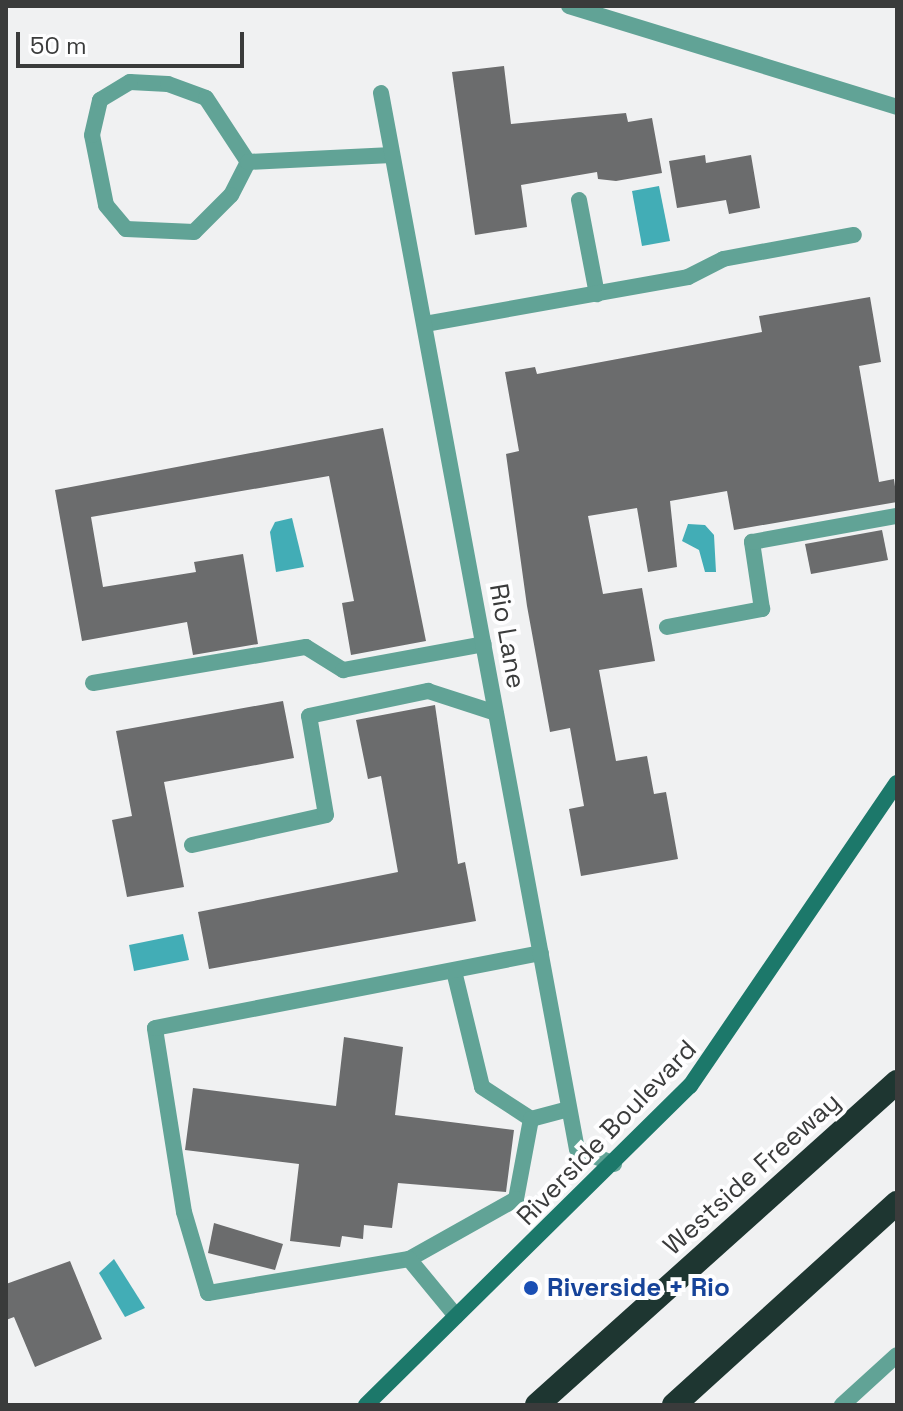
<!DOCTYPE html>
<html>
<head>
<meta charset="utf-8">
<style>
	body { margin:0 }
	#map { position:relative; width:903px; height:1411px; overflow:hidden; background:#f0f1f2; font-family:"Space Grotesk",sans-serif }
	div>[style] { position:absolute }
	.water>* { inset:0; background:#42adb6 }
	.building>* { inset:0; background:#6b6c6d }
	.lane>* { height:16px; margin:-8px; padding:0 8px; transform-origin:8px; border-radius:8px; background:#61a396 }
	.street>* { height:16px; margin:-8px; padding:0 8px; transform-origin:8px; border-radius:8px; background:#61a396 }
	.secondary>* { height:16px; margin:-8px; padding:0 8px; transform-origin:8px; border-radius:8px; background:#1c786a }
	.highway>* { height:24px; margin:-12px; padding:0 12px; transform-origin:12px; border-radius:12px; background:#1e3631 }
	.dots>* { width:22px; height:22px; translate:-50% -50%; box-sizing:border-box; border:4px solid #fefeff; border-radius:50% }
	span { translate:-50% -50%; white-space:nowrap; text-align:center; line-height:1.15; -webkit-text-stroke:8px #fefeff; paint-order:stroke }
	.street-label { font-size:26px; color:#3a3b3b }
	.transit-label { font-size:26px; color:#164399; font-weight:700 }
	.left { translate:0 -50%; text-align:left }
	.frame { position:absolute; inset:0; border:8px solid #3a3b3b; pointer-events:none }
	.scale { position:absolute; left:16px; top:32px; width:228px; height:36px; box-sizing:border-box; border:4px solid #3a3b3b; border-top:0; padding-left:10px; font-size:24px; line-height:28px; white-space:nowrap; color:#3a3b3b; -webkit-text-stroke:6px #fefeff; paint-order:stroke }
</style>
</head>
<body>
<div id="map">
	<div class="water">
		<div style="clip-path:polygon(659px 186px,670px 241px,642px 246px,632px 191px)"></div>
		<div style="clip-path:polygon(292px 518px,304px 567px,276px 572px,270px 532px,275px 522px)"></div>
		<div style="clip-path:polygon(688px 524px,705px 525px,714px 535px,716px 572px,705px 572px,699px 550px,682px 541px)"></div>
		<div style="clip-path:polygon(183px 934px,189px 960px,134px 971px,129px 945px)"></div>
		<div style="clip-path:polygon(114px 1259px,145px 1308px,125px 1317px,99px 1273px)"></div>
	</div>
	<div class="building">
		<div style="clip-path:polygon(504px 66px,511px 124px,626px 113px,628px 122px,652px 118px,662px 173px,616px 181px,598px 179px,597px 172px,521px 185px,527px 227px,475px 235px,452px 72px)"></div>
		<div style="clip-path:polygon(705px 155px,706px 163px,751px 155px,760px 208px,729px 214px,726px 200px,677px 208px,669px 161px)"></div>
		<div style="clip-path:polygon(870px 297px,881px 362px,859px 366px,879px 482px,894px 479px,897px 502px,734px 530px,727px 491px,670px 501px,677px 567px,648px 572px,637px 508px,588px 516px,603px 594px,642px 588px,655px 661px,599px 670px,616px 761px,647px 756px,654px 794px,666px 792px,678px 859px,581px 876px,569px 809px,584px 806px,570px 728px,550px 732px,527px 606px,506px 454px,519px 451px,505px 372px,535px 367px,537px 374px,762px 332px,759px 316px)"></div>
		<div style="clip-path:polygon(383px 428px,426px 641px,351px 655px,342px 603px,354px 601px,329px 476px,91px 517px,103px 587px,196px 572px,194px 562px,243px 554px,258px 644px,193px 655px,187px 622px,82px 641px,55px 490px)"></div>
		<div style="clip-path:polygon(882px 530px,888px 560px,811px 574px,805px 544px)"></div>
		<div style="clip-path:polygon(283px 701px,294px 758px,164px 782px,184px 887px,127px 897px,112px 820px,132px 816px,116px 731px)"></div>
		<div style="clip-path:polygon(435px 705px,458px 864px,465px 862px,476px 921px,209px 969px,198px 912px,398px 872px,381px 776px,368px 779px,356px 720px)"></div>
		<div style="clip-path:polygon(344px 1037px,403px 1047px,395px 1115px,514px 1130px,506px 1192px,398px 1183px,392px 1228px,364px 1225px,363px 1239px,342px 1236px,340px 1247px,290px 1241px,299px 1164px,185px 1150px,193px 1088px,336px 1106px)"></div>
		<div style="clip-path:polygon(214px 1223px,283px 1244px,275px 1270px,208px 1253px)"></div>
		<div style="clip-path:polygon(70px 1261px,102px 1339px,35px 1367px,14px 1317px,6px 1320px,6px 1284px)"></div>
	</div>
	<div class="lane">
		<div style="left:569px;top:6px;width:343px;rotate:17.1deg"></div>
		<div style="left:130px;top:82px;width:38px;rotate:3deg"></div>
		<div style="left:168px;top:84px;width:40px;rotate:20.2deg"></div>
		<div style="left:206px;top:98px;width:77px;rotate:56.7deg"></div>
		<div style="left:248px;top:162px;width:37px;rotate:117deg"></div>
		<div style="left:231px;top:195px;width:52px;rotate:135deg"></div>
		<div style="left:194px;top:232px;width:68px;rotate:-177.5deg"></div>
		<div style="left:126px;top:229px;width:31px;rotate:-130deg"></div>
		<div style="left:106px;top:205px;width:71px;rotate:-101.3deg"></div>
		<div style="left:92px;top:135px;width:36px;rotate:-77deg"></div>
		<div style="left:100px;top:100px;width:35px;rotate:-31deg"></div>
		<div style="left:248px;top:162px;width:144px;rotate:-2.8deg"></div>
		<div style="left:579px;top:200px;width:96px;rotate:79.2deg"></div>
		<div style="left:425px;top:324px;width:267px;rotate:-10.1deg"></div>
		<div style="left:688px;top:277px;width:39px;rotate:-27deg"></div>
		<div style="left:723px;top:259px;width:133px;rotate:-10.4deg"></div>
		<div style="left:667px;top:627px;width:97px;rotate:-10.7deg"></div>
		<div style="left:762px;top:609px;width:68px;rotate:-98.5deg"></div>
		<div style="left:752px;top:542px;width:147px;rotate:-10.2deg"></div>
		<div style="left:93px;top:683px;width:216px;rotate:-9.6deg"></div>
		<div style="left:306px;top:647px;width:44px;rotate:31.9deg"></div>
		<div style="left:343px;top:670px;width:143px;rotate:-10.4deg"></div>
		<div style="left:192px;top:845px;width:137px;rotate:-12.6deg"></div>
		<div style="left:326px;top:815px;width:100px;rotate:-99.7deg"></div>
		<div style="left:309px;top:716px;width:122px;rotate:-11.9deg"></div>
		<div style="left:428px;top:691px;width:71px;rotate:17.9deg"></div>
		<div style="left:454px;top:971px;width:119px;rotate:76.4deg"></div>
		<div style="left:482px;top:1087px;width:59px;rotate:33.1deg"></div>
		<div style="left:531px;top:1119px;width:81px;rotate:100.6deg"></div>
		<div style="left:516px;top:1199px;width:123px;rotate:150.7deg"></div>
		<div style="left:409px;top:1259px;width:204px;rotate:170.4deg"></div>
		<div style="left:208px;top:1293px;width:84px;rotate:-106.5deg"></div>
		<div style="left:184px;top:1212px;width:186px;rotate:-99deg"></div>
		<div style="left:155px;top:1028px;width:393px;rotate:-11deg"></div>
		<div style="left:531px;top:1119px;width:39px;rotate:-15deg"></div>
		<div style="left:409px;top:1259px;width:74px;rotate:50.5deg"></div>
	</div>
	<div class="street">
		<div style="left:381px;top:93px;width:1074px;rotate:79.49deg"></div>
		<div style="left:577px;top:1149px;width:40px;rotate:22deg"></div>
		<div style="left:842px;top:1405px;width:74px;rotate:-42.3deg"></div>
	</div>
	<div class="secondary">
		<div style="left:366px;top:1405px;width:455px;rotate:-44.6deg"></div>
		<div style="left:690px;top:1086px;width:367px;rotate:-55.7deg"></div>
	</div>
	<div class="highway">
		<div style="left:537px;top:1405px;width:484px;rotate:-41.9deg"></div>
		<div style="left:674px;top:1405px;width:301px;rotate:-42.2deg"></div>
	</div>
	<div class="dots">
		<div style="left:531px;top:1288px;background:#1a4fb4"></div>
	</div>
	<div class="street-label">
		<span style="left:507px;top:636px;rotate:80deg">Rio Lane</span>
		<span style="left:607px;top:1133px;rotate:-46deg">Riverside Boulevard</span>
		<span style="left:752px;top:1174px;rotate:-42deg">Westside Freeway</span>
	</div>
	<div class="transit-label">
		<span class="left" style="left:547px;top:1288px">Riverside + Rio</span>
	</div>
	<div class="frame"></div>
	<div class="scale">50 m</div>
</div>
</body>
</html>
